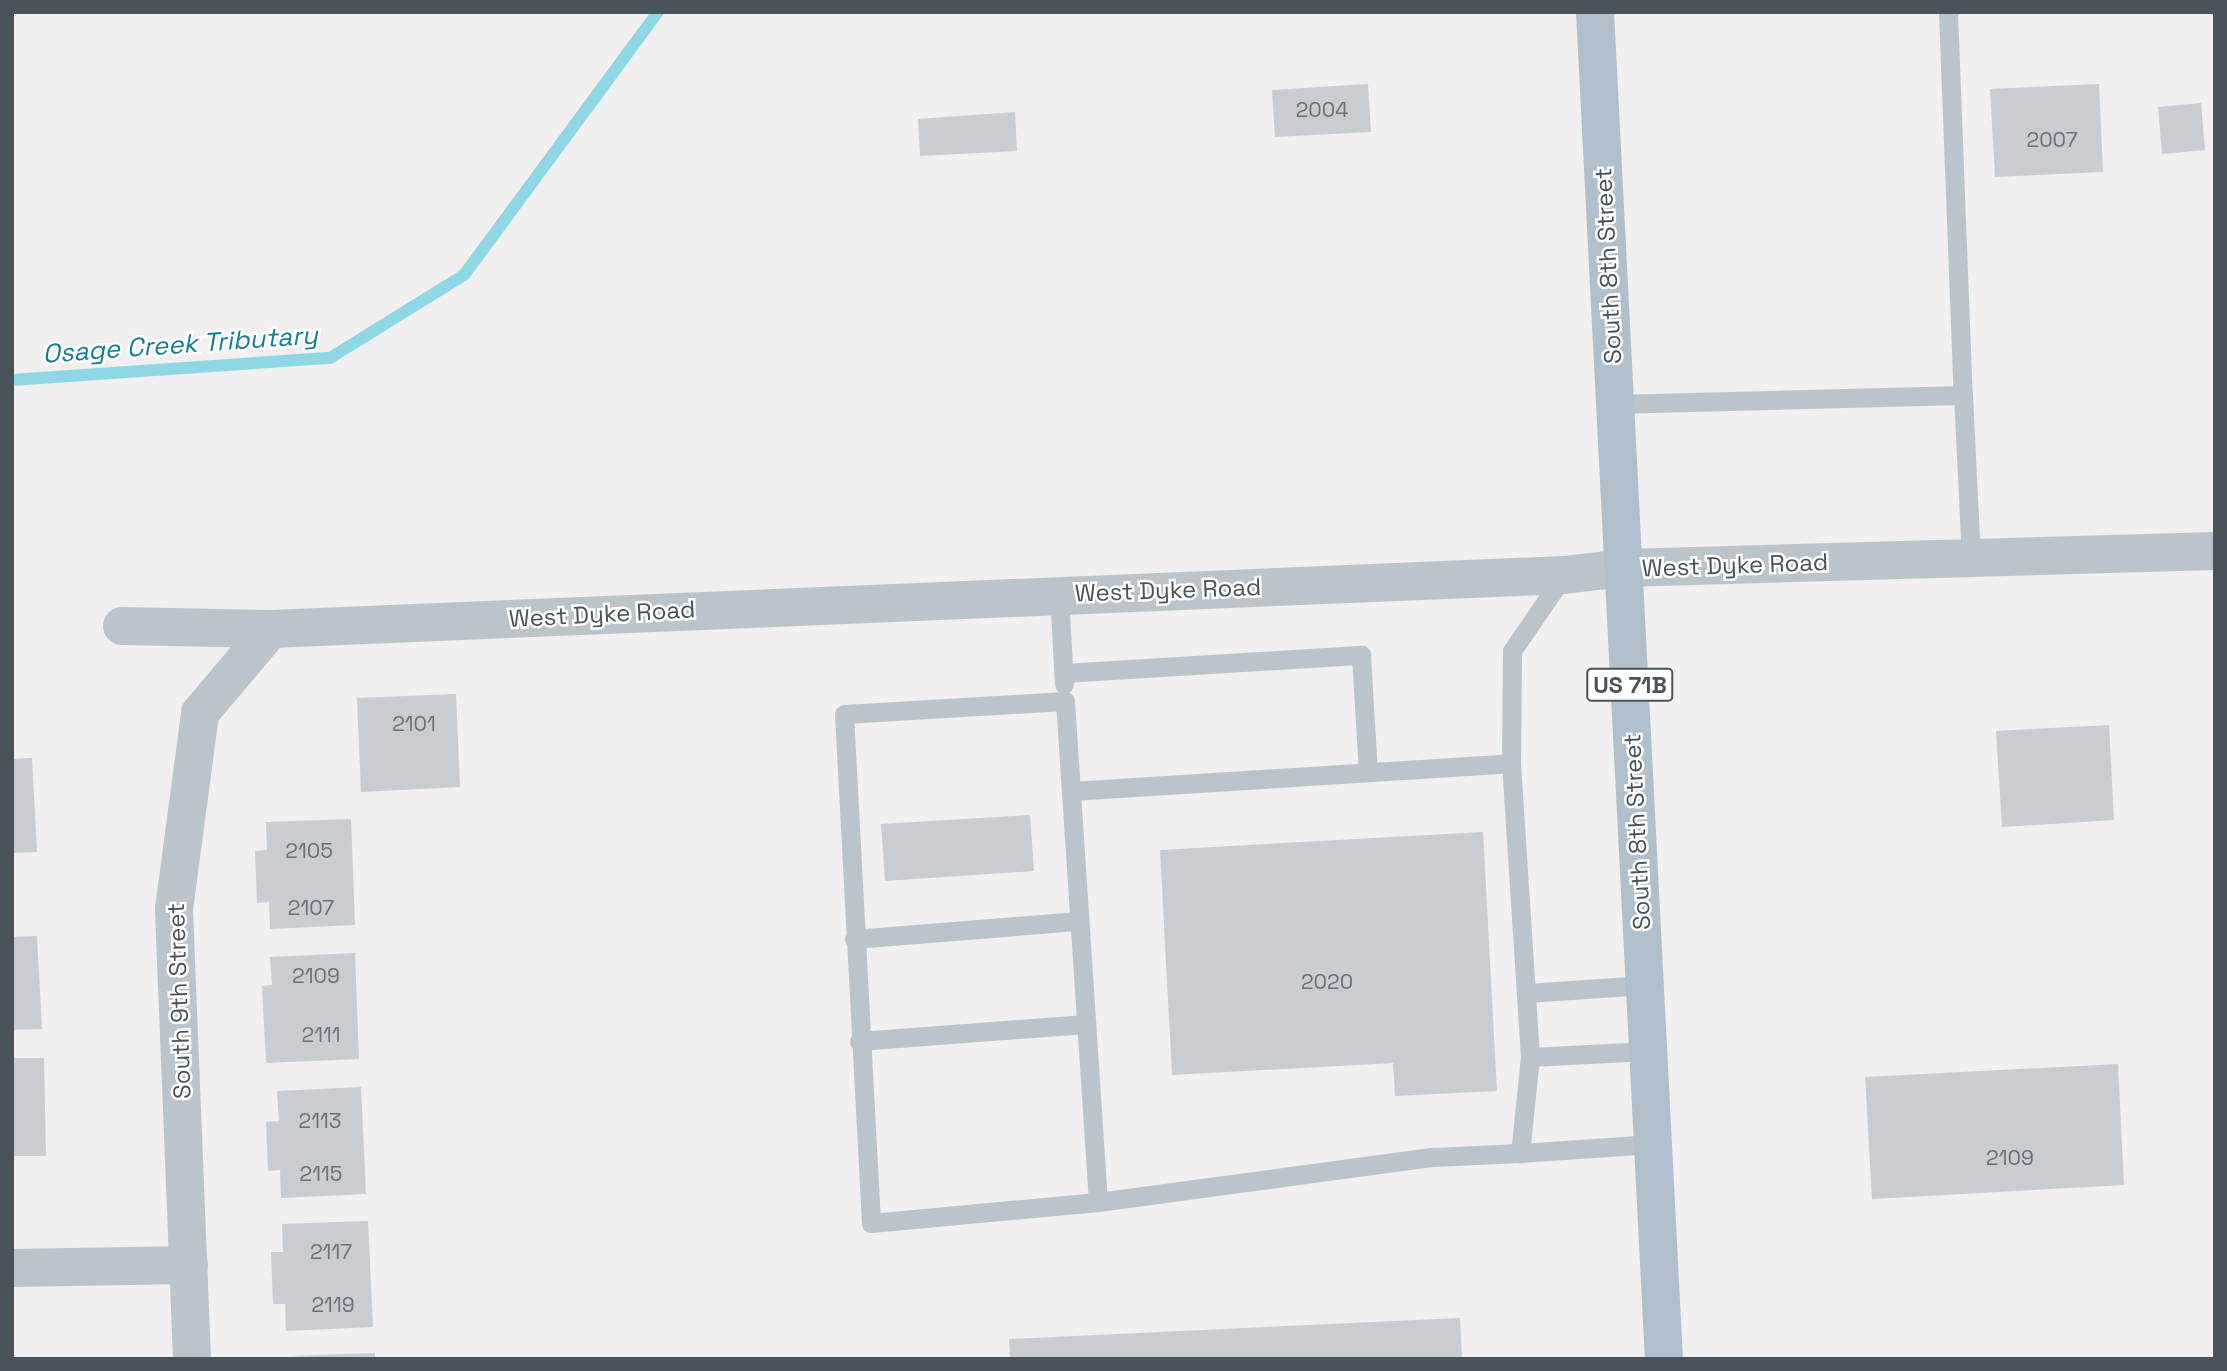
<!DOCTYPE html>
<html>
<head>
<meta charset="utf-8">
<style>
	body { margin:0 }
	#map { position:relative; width:2227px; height:1371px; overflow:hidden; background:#f1efef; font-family:"Space Grotesk",sans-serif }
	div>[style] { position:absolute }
	.stream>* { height:12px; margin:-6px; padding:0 6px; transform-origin:6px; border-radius:6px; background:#90d7e6 }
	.building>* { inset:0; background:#c9ccd1 }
	.lane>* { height:19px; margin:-9.5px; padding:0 9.5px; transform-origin:9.5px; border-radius:9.5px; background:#bbc4cb }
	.street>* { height:38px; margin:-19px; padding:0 19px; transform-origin:19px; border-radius:19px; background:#bbc4cb }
	.primary>* { height:38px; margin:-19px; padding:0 19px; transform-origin:19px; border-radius:19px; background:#b0bfcc }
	span { translate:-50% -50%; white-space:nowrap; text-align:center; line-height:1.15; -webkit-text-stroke:5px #fff; paint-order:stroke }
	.number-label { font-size:21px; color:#687178 }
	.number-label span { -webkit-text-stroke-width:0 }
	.shield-label span { padding:2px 5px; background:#fff; border:2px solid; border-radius:5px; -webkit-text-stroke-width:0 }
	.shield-label { font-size:23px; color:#48535b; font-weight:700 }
	.street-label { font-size:24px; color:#48535b }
	.water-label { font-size:26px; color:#167c92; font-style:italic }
	.frame { position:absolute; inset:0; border:14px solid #48535b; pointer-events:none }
</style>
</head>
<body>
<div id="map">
	<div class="stream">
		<div style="left:12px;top:380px;width:319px;rotate:-4deg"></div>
		<div style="left:330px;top:358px;width:158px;rotate:-31.8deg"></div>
		<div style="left:464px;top:275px;width:327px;rotate:-53.6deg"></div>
	</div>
	<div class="building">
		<div style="clip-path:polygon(1368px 84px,1371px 132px,1275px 137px,1272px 90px)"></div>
		<div style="clip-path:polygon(2099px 84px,2103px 172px,1995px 177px,1990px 89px)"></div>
		<div style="clip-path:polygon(2201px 103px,2205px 150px,2162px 154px,2158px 107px)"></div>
		<div style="clip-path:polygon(1015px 112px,1017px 151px,920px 156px,918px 119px)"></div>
		<div style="clip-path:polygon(456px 694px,460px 787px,361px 792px,357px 698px)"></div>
		<div style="clip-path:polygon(2109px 725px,2114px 820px,2002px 827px,1996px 731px)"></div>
		<div style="clip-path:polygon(32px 758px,37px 852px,12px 853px,12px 759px)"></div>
		<div style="clip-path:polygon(1030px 815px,1034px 871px,885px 881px,881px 824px)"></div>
		<div style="clip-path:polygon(351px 819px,355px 925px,270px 929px,269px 902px,257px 903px,255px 851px,267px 850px,266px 822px)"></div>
		<div style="clip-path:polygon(1483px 832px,1497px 1091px,1395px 1096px,1393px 1063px,1172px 1075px,1160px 850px)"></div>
		<div style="clip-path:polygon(37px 936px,42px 1029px,12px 1030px,12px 937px)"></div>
		<div style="clip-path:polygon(355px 953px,359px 1059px,266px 1063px,262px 986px,272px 985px,270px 957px)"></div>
		<div style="clip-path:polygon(12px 1058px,44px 1058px,46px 1156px,12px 1156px)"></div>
		<div style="clip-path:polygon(2118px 1064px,2124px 1185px,1872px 1199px,1865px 1077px)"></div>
		<div style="clip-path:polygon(361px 1087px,366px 1194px,281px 1198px,280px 1170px,268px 1171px,266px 1122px,279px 1121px,277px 1091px)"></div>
		<div style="clip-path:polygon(368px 1221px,373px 1327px,286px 1331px,285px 1304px,273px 1304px,271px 1252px,283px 1252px,282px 1224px)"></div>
		<div style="clip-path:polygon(1460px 1318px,1462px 1359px,1010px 1359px,1009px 1339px)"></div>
		<div style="clip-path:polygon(375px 1353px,375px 1359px,287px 1356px)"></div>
	</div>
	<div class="lane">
		<div style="left:1948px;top:12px;width:383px;rotate:87.8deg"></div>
		<div style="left:1615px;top:404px;width:348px;rotate:-1.5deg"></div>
		<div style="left:1963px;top:395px;width:163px;rotate:87.2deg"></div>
		<div style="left:1564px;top:575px;width:92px;rotate:124.4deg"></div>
		<div style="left:1512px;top:651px;width:112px;rotate:90.5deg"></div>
		<div style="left:1511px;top:763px;width:295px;rotate:86.3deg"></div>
		<div style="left:1530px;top:1057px;width:97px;rotate:95.9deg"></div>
		<div style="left:1520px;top:1153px;width:133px;rotate:-3.9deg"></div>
		<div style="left:1059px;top:594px;width:90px;rotate:86.8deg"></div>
		<div style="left:1064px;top:673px;width:298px;rotate:-3.5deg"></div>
		<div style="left:1361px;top:655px;width:117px;rotate:86.6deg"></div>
		<div style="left:1071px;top:791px;width:441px;rotate:-3.6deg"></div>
		<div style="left:854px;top:939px;width:226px;rotate:-4.6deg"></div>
		<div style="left:1527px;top:993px;width:118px;rotate:-3.9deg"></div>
		<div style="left:859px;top:1041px;width:228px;rotate:-4.3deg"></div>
		<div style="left:1530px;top:1057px;width:118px;rotate:-2.9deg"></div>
		<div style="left:1098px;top:1202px;width:502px;rotate:-93.77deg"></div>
		<div style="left:1065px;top:701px;width:221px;rotate:176.6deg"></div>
		<div style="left:844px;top:714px;width:510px;rotate:86.96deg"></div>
		<div style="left:871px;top:1223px;width:228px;rotate:-5.3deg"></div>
		<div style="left:1098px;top:1202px;width:338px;rotate:-7.7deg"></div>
		<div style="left:1433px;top:1157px;width:87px;rotate:-2.6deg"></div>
	</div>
	<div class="street">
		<div style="left:122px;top:626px;width:149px;rotate:1.2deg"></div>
		<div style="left:271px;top:629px;width:1294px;rotate:-2.39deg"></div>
		<div style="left:1564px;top:575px;width:60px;rotate:-6.7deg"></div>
		<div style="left:1624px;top:568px;width:591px;rotate:-1.65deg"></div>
		<div style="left:12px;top:1268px;width:177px;rotate:-1deg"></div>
		<div style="left:192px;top:1359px;width:450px;rotate:-92.3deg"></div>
		<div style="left:174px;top:909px;width:198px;rotate:-82.4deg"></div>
		<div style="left:200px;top:713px;width:110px;rotate:-49.8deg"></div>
	</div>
	<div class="primary">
		<div style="left:1595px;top:12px;width:1349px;rotate:87.07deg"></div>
	</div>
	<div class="number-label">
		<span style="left:1322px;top:110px">2004</span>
		<span style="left:2052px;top:140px">2007</span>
		<span style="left:414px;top:724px">2101</span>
		<span style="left:309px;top:851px">2105</span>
		<span style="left:311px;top:908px">2107</span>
		<span style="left:316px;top:976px">2109</span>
		<span style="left:1327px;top:982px">2020</span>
		<span style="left:321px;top:1035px">2111</span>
		<span style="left:320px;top:1121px">2113</span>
		<span style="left:2010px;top:1158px">2109</span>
		<span style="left:321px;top:1174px">2115</span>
		<span style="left:331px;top:1252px">2117</span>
		<span style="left:333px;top:1305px">2119</span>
	</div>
	<div class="shield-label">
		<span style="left:1630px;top:685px">US 71B</span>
	</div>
	<div class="street-label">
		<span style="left:1608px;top:266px;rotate:-93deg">South 8th Street</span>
		<span style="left:1735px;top:565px;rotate:-2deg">West Dyke Road</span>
		<span style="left:1168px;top:590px;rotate:-2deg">West Dyke Road</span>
		<span style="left:602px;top:614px;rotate:-3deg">West Dyke Road</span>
		<span style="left:1637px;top:832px;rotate:-93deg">South 8th Street</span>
		<span style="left:179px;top:1001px;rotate:-92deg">South 9th Street</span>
	</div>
	<div class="water-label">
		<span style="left:180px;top:345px;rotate:-4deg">Osage Creek Tributary</span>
	</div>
	<div class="frame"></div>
</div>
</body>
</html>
